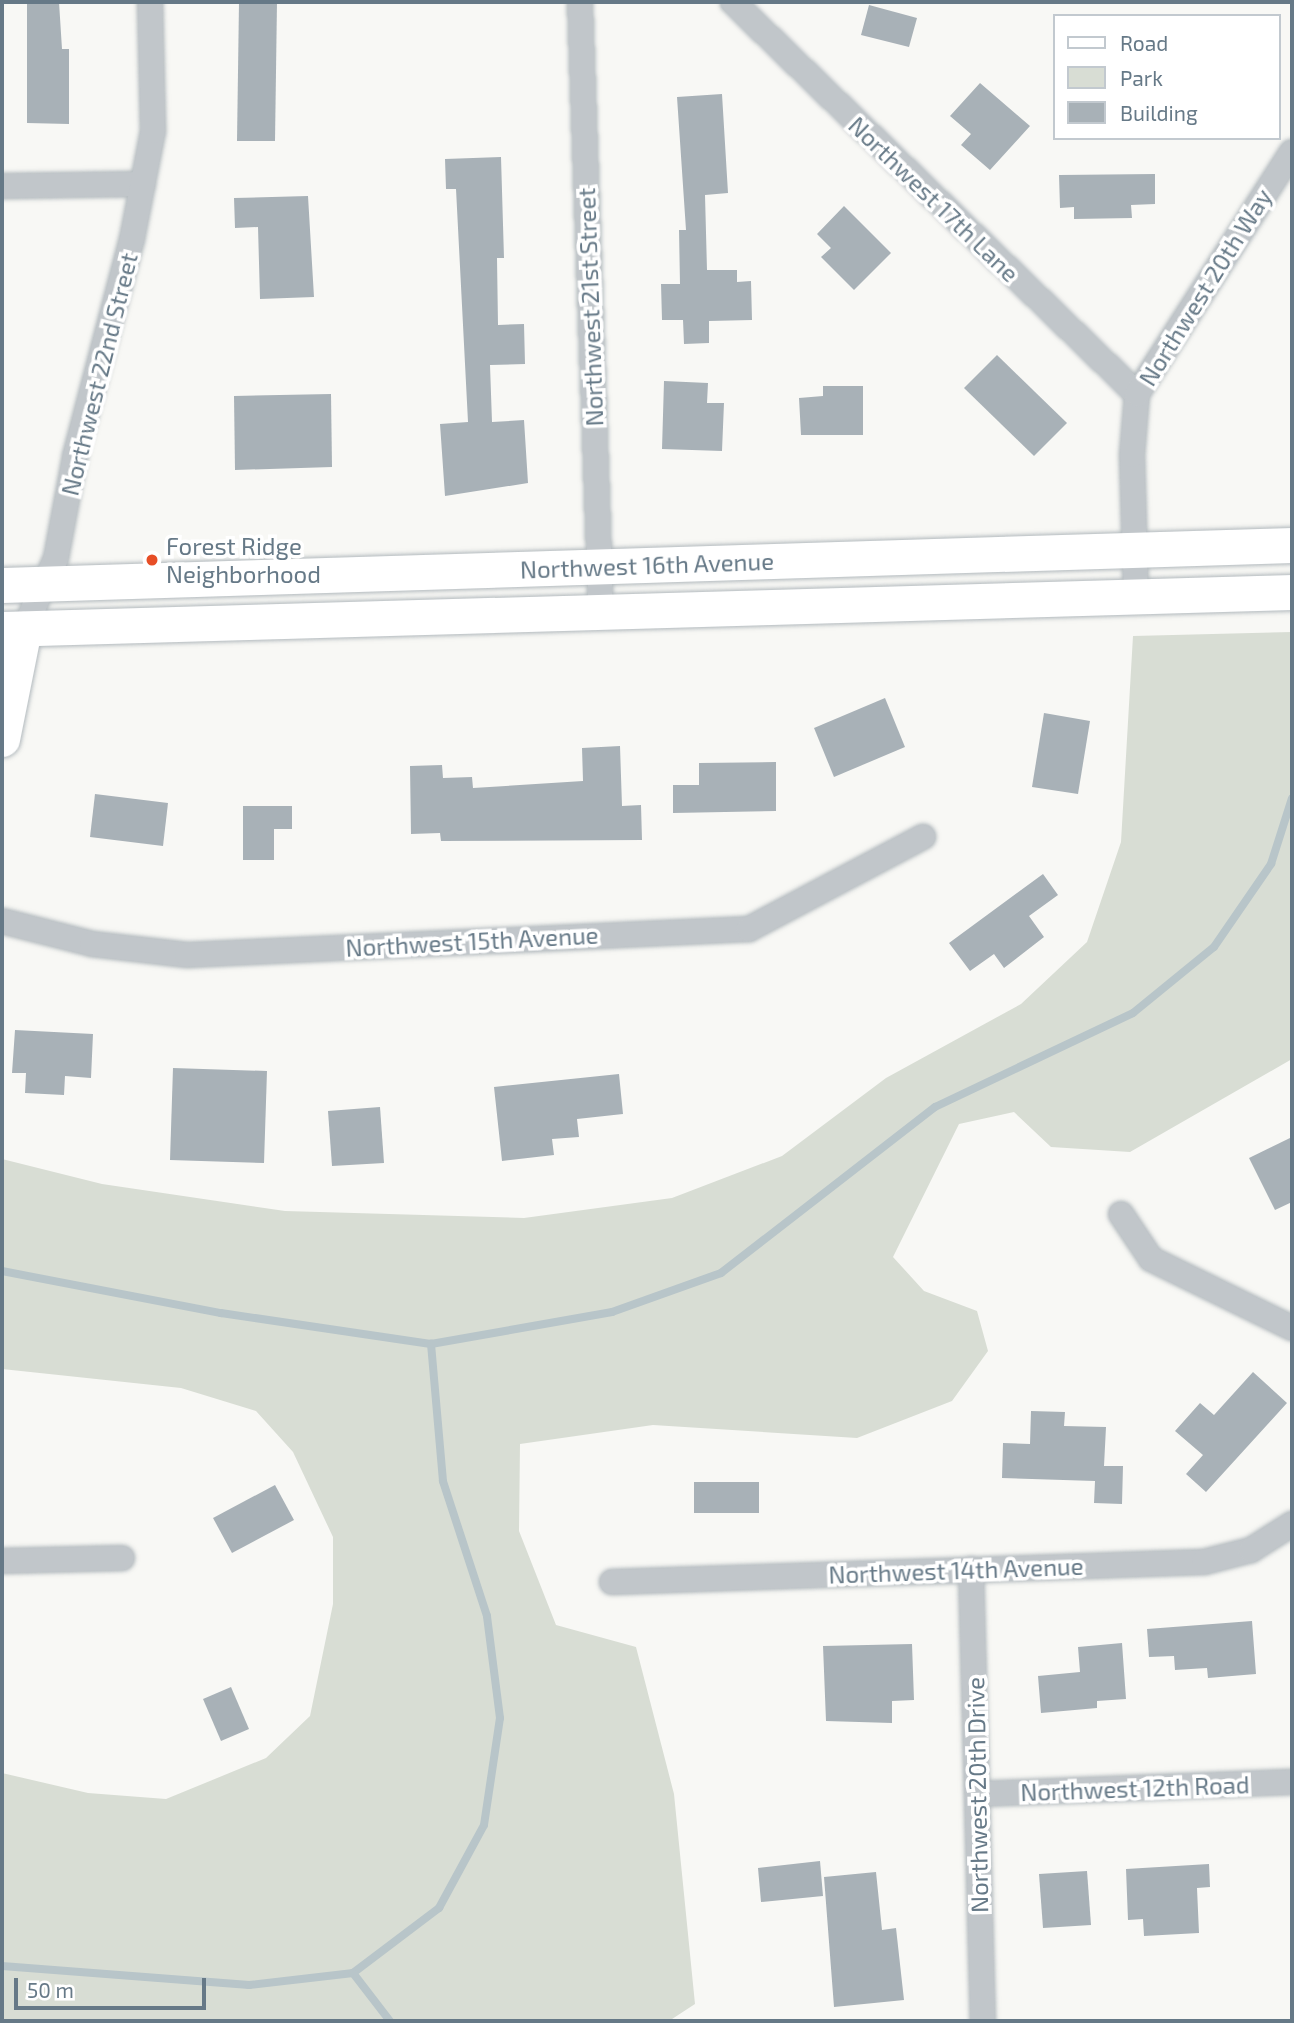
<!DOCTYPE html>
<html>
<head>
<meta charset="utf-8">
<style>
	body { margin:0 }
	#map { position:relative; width:1294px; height:2023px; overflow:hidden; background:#f8f8f5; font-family:"Exo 2",sans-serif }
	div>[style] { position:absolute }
	.green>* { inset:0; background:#d8ddd4 }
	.stream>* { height:8px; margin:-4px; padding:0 4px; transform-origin:4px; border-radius:4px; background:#b8c5c9 }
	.building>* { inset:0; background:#a8b1b7 }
	.roads { filter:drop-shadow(0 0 2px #b3babe) drop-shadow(0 0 2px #b3babe) }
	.street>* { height:24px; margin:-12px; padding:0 12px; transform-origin:12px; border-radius:12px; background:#c1c6ca }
	.secondary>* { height:35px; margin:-17.5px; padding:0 17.5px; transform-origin:17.5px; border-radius:17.5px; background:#fff }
	.dots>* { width:19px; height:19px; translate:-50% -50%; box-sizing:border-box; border:4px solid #fff; border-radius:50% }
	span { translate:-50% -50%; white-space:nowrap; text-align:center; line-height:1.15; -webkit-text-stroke:7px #fff; paint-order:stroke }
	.street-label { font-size:24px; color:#667987 }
	.poi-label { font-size:24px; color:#667987 }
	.left { translate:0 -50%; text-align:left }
	.frame { position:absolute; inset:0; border:4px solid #667987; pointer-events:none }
	.legend { position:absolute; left:1053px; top:14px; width:228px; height:126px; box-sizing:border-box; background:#fff; border:2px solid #c2c9cf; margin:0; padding:9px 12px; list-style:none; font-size:21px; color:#667987 }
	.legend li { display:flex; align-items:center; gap:14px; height:35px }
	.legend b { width:35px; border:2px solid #c2c9cf }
	.scale { position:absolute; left:14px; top:1978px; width:192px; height:32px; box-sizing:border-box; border:4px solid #667987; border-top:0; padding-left:9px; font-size:21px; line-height:24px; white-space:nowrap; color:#667987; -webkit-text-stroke:5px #fff; paint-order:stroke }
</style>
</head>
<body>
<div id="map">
	<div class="green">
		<div style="clip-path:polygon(1292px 632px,1292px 1059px,1130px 1152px,1051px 1147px,1014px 1112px,959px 1124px,893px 1257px,924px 1291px,977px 1311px,988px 1351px,952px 1401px,857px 1438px,653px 1425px,520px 1444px,519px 1531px,556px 1625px,636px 1647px,674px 1794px,695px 2004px,669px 2021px,2px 2021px,2px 1773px,88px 1793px,166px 1799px,266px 1758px,310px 1716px,333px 1604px,333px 1537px,293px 1452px,256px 1411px,181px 1388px,2px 1369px,2px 1159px,102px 1184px,285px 1211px,524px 1218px,672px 1198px,782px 1156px,886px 1078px,1021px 1004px,1087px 942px,1121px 842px,1133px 636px)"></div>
	</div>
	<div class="stream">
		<div style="left:2px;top:1271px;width:223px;rotate:10.9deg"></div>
		<div style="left:221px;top:1313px;width:212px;rotate:8.4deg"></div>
		<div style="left:2px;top:1966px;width:248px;rotate:4.4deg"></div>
		<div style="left:249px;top:1985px;width:105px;rotate:-6.6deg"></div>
		<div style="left:353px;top:1973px;width:108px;rotate:-37.1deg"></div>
		<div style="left:439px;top:1908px;width:94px;rotate:-61.5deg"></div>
		<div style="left:484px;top:1825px;width:108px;rotate:-81.5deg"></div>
		<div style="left:500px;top:1718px;width:103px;rotate:-97.3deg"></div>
		<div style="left:487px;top:1616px;width:142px;rotate:-108.1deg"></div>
		<div style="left:443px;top:1481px;width:138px;rotate:-95deg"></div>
		<div style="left:431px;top:1344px;width:184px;rotate:-10deg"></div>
		<div style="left:612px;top:1312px;width:116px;rotate:-19.7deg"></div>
		<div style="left:721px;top:1273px;width:271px;rotate:-37.8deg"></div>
		<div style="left:935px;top:1107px;width:219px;rotate:-25.4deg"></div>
		<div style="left:1133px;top:1013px;width:104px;rotate:-39.2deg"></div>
		<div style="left:1214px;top:947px;width:101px;rotate:-55.5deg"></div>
		<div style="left:1271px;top:864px;width:69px;rotate:-72.3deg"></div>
		<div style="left:353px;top:1973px;width:61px;rotate:52.4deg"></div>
	</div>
	<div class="building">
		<div style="clip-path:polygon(27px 2px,59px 2px,62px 49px,69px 49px,69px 124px,27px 123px)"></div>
		<div style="clip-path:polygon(239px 2px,277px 2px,275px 141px,237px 141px)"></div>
		<div style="clip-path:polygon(869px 5px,917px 18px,909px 47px,861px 35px)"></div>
		<div style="clip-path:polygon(980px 83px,1030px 126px,990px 170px,961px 145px,971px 134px,950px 116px)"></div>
		<div style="clip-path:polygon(722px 94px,728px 193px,705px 195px,707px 270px,737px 270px,737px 282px,751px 281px,752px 320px,709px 321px,709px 343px,684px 344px,683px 320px,662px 320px,661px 284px,680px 284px,679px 230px,686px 230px,677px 97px)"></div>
		<div style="clip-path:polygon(501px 157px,504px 258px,497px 258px,498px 325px,524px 324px,525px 364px,490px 365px,492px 422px,524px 420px,528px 483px,445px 496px,440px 424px,468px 422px,456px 189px,446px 189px,445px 159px)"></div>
		<div style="clip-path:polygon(1155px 174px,1155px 204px,1131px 205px,1132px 218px,1074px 219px,1074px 207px,1060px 208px,1059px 175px)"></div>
		<div style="clip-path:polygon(308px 196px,314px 297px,260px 299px,258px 227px,235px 228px,234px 198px)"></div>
		<div style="clip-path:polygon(844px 206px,891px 253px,854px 290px,821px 257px,831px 248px,817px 234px)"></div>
		<div style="clip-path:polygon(997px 355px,1067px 423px,1034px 456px,964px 388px)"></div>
		<div style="clip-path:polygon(664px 381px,708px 383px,707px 403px,724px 403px,722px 451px,662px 449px)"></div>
		<div style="clip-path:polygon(823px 386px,863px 386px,863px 435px,801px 435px,799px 398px,823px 396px)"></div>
		<div style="clip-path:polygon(331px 394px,332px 467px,235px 470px,234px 396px)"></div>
		<div style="clip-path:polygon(885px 698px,905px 747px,834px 777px,814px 728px)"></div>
		<div style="clip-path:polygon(1044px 713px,1090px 721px,1078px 794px,1032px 787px)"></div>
		<div style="clip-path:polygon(620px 746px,622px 806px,641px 805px,642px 840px,441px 841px,440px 833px,411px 834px,410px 766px,442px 765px,443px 778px,472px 777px,473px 788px,583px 781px,582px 748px)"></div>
		<div style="clip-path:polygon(776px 762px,776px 811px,673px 813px,673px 785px,699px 785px,699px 763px)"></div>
		<div style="clip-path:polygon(95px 794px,168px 803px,163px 846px,90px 837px)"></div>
		<div style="clip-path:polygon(243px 806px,292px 806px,292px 829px,274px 829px,274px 860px,243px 860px)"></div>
		<div style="clip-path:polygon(1043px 874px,1058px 895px,1029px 916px,1044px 937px,1004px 968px,994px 954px,970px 971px,949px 943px)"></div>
		<div style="clip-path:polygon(15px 1030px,93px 1034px,91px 1078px,65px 1076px,64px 1095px,25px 1093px,26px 1073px,12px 1073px)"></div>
		<div style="clip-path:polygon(173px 1068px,267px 1071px,264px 1163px,170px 1160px)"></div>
		<div style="clip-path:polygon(619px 1074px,623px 1114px,577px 1119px,579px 1137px,552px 1139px,554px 1155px,502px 1161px,494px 1087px)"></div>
		<div style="clip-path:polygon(380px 1107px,384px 1163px,332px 1166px,328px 1111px)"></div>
		<div style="clip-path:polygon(1292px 1137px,1292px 1202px,1275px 1210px,1249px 1158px)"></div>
		<div style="clip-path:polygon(1253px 1372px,1287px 1403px,1206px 1492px,1186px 1474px,1203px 1455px,1175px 1431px,1200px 1403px,1214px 1415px)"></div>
		<div style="clip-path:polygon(1031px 1411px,1065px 1412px,1064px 1426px,1106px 1427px,1104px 1466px,1123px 1466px,1122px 1504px,1094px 1503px,1095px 1481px,1002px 1478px,1003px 1443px,1030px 1444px)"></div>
		<div style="clip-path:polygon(694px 1482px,759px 1482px,759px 1513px,694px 1513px)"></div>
		<div style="clip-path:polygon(275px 1485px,294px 1520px,232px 1553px,213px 1518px)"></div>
		<div style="clip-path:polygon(1252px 1621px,1256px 1674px,1208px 1678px,1207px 1668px,1175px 1670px,1174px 1656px,1149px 1657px,1147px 1629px)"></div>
		<div style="clip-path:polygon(1122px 1643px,1126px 1699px,1097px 1701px,1097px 1708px,1041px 1713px,1038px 1676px,1080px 1672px,1078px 1647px)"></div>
		<div style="clip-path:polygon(912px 1644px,914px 1700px,892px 1701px,892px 1723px,826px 1721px,823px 1646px)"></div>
		<div style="clip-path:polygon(231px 1687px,249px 1729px,221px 1741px,203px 1699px)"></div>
		<div style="clip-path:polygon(820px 1861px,823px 1896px,761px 1902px,758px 1868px)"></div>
		<div style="clip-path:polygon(1209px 1864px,1210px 1887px,1197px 1888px,1199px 1933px,1144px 1936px,1143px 1919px,1128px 1920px,1126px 1869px)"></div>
		<div style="clip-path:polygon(1087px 1871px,1091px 1925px,1043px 1928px,1039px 1874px)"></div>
		<div style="clip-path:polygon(876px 1872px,882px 1930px,896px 1928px,904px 2000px,834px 2007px,824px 1877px)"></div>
	</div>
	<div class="roads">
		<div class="street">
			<div style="left:580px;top:2px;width:610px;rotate:88.03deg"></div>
			<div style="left:733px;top:2px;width:563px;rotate:44.14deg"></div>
			<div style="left:2px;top:186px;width:141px;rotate:-0.8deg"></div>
			<div style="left:1136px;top:597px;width:142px;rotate:-91.6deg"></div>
			<div style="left:1132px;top:455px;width:61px;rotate:-85.3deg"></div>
			<div style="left:1137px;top:394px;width:287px;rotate:-57.4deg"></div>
			<div style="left:24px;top:629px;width:78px;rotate:-65.7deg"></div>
			<div style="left:56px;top:558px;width:104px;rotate:-79.4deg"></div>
			<div style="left:75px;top:456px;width:224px;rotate:-75.3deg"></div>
			<div style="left:132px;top:239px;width:110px;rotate:-79deg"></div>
			<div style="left:153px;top:131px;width:129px;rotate:-91.3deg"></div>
			<div style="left:2px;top:921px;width:93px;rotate:14.3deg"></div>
			<div style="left:92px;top:944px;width:96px;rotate:6.6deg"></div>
			<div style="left:187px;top:955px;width:563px;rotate:-2.65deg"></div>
			<div style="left:749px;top:929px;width:197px;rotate:-27.9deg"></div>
			<div style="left:1121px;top:1214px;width:54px;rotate:56.3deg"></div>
			<div style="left:1151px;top:1259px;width:157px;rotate:26.1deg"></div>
			<div style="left:2px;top:1561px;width:120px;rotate:-1.4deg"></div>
			<div style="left:971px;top:1569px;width:452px;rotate:88.5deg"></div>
			<div style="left:612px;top:1582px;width:592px;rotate:-1.93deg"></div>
			<div style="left:1204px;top:1562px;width:49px;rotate:-14.3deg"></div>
			<div style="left:1251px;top:1550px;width:49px;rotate:-32.4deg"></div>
			<div style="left:977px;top:1794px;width:315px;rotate:-2.2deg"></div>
		</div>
		<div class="secondary">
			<div style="left:2px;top:585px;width:1291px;rotate:-1.78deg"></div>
			<div style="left:2px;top:629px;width:1291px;rotate:-1.64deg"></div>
			<div style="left:2px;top:739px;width:112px;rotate:-78.7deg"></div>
		</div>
	</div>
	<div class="dots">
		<div style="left:152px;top:560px;background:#e74e26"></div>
	</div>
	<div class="street-label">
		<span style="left:934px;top:199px;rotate:44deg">Northwest 17th Lane</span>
		<span style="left:1205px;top:287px;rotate:-58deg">Northwest 20th Way</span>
		<span style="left:590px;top:307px;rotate:-92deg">Northwest 21st Street</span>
		<span style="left:99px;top:374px;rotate:-76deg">Northwest 22nd Street</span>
		<span style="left:647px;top:565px;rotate:-2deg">Northwest 16th Avenue</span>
		<span style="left:472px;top:941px;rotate:-3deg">Northwest 15th Avenue</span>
		<span style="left:956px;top:1570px;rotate:-2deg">Northwest 14th Avenue</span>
		<span style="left:1135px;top:1788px;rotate:-2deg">Northwest 12th Road</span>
		<span style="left:977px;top:1795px;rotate:-91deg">Northwest 20th Drive</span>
	</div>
	<div class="poi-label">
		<span class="left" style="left:166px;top:560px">Forest Ridge<br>Neighborhood</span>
	</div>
	<div class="frame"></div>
	<ul class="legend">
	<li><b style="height:9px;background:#fff"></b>Road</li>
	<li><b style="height:19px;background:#d8ddd4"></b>Park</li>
	<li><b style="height:19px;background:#a8b1b7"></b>Building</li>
	</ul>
	<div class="scale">50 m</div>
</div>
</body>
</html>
